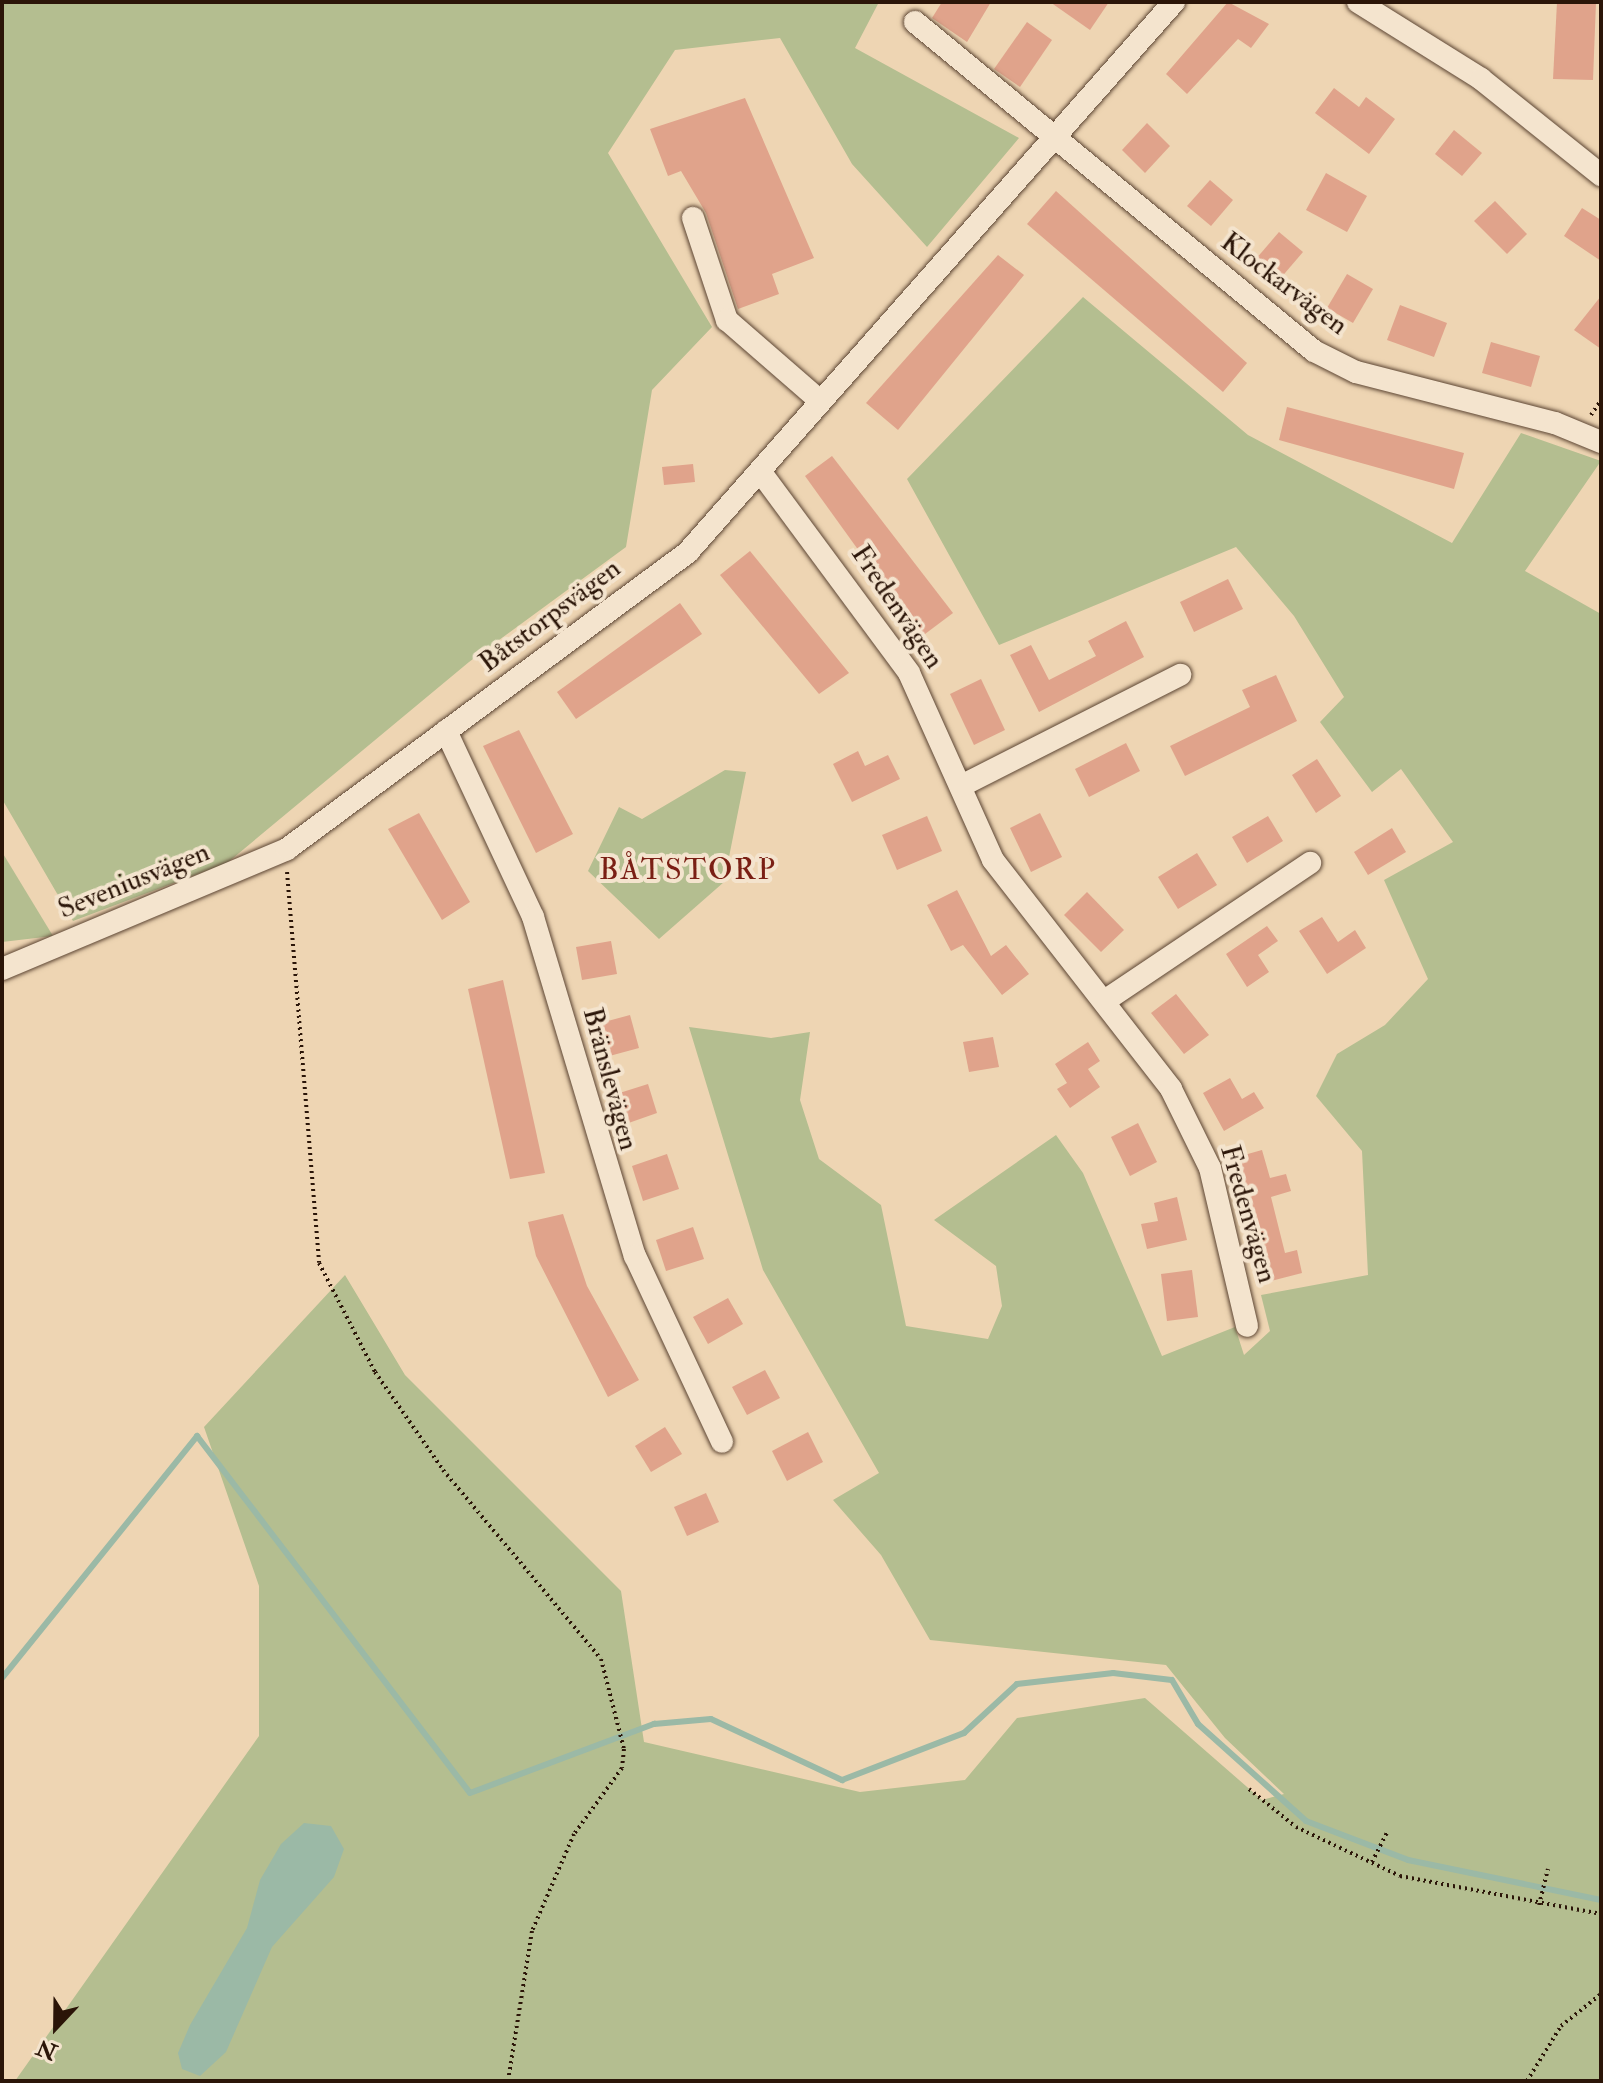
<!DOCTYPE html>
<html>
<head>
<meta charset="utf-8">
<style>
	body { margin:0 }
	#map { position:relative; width:1603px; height:2083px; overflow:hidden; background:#eed5b3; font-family:"IM FELL Double Pica",serif }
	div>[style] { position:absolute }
	.green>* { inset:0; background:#b4be90 }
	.water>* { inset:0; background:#9bb9a6 }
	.stream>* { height:6px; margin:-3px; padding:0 3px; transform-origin:3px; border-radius:3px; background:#9bb9a6 }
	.building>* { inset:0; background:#e0a38b }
	.path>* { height:4px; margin-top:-2px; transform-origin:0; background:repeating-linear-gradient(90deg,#2b1508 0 2px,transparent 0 6px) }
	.roads { filter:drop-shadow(0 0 2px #5c4533) drop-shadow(0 0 2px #5c4533) }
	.minor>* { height:22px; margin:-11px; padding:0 11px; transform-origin:11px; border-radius:11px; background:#f4e4ce }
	span { translate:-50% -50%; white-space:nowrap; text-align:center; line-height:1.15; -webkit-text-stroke:8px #f4e4ce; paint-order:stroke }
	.street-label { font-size:28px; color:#2b1508 }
	.neighbourhood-label { font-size:30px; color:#7a1f14; letter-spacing:2px }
	.frame { position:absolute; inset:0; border:4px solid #2b1508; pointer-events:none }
	.north { position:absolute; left:16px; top:1987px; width:80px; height:80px; -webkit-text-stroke:6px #f4e4ce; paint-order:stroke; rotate:202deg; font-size:22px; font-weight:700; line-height:32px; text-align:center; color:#2b1508 }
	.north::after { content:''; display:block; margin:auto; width:28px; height:36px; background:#2b1508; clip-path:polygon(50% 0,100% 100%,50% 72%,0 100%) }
</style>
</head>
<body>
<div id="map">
	<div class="green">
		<div style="clip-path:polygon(2px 2px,879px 2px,855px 48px,1019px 138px,927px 247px,852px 164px,780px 38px,675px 50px,608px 153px,712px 327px,652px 390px,626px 547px,469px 662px,227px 863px,73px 921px,2px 799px)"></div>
		<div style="clip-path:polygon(1083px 297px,1248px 435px,1452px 543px,1521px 433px,1601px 461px,1525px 571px,1601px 614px,1601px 2081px,15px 2081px,259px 1736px,259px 1586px,204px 1427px,345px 1275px,405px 1375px,621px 1591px,644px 1742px,860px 1792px,965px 1780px,1017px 1718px,1145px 1698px,1262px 1800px,1284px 1794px,1225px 1738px,1166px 1665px,930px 1640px,881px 1555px,833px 1500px,879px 1473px,763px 1270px,689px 1027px,771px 1038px,810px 1032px,800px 1100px,819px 1159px,881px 1205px,906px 1326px,988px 1339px,1002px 1306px,996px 1266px,934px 1220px,1056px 1135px,1083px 1173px,1162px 1356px,1235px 1327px,1244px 1355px,1270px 1331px,1261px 1295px,1368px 1275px,1362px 1151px,1316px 1096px,1337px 1054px,1385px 1025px,1428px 979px,1384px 880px,1453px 842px,1401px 769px,1372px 792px,1320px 722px,1344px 697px,1294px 616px,1236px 547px,999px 645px,907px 479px)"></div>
		<div style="clip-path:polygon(725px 770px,746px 772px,724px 882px,659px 939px,588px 871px,619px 807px,642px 819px)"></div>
		<div style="clip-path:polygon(2px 852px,53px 936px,2px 942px)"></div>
	</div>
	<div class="water">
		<div style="clip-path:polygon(304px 1823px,331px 1826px,344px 1849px,334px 1877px,272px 1947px,226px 2052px,200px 2076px,182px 2069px,178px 2053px,190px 2025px,247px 1928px,260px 1880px,281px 1844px)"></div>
	</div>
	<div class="stream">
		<div style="left:2px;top:1678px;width:311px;rotate:-51.1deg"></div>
		<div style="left:197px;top:1436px;width:449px;rotate:52.6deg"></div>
		<div style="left:470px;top:1793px;width:197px;rotate:-20.6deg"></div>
		<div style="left:654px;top:1724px;width:57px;rotate:-5deg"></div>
		<div style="left:711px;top:1719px;width:145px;rotate:25deg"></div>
		<div style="left:842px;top:1780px;width:131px;rotate:-21.1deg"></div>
		<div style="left:964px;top:1733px;width:72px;rotate:-42.8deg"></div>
		<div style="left:1017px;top:1684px;width:97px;rotate:-6.5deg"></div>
		<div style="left:1113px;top:1673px;width:59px;rotate:6.8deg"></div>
		<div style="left:1172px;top:1680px;width:51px;rotate:59.4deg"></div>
		<div style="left:1198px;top:1724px;width:145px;rotate:41.9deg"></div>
		<div style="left:1306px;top:1821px;width:109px;rotate:20.9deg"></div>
		<div style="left:1408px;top:1860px;width:197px;rotate:11.7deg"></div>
	</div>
	<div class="building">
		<div style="clip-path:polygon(942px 2px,991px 2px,967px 42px,932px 18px)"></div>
		<div style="clip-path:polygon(1050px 2px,1109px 2px,1090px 30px)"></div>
		<div style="clip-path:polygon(1228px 2px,1269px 24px,1251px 48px,1238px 39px,1187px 94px,1166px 74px)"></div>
		<div style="clip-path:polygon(1557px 2px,1596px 2px,1593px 80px,1553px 79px)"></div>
		<div style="clip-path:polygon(1027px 22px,1052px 40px,1020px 87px,994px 69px)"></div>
		<div style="clip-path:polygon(1334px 88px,1359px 107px,1366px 97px,1395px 119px,1369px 154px,1315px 113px)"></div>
		<div style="clip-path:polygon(745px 98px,814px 258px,772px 274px,779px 294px,738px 309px,706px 213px,681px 171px,668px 176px,650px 129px)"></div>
		<div style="clip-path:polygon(1147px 123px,1170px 146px,1145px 173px,1122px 150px)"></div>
		<div style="clip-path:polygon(1454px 130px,1482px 153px,1462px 176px,1435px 154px)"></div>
		<div style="clip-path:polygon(1326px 173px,1367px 196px,1347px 232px,1306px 210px)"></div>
		<div style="clip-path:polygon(1210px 180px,1233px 200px,1211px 226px,1187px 206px)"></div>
		<div style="clip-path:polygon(1056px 191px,1247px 363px,1223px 392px,1027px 224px)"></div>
		<div style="clip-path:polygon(1495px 201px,1527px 234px,1507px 254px,1474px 221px)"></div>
		<div style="clip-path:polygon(1582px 208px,1601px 220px,1601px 261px,1564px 236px)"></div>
		<div style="clip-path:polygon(1279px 232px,1303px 252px,1279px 280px,1255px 260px)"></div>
		<div style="clip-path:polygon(998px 255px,1024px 275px,898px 430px,866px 403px)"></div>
		<div style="clip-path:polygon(1347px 274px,1373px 289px,1353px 323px,1327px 308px)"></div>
		<div style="clip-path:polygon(1601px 296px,1601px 349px,1574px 330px)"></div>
		<div style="clip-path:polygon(1400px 305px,1447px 323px,1434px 357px,1387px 340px)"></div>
		<div style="clip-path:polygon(1491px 342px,1540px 356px,1531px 387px,1482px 373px)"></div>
		<div style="clip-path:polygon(1287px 407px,1464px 453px,1454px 489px,1279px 440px)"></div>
		<div style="clip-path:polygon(832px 456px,953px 613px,921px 637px,805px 476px)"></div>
		<div style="clip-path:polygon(693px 464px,695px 482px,664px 485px,662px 467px)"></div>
		<div style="clip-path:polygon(750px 551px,849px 673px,819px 694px,720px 575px)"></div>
		<div style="clip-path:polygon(1228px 579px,1243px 609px,1194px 632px,1180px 602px)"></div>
		<div style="clip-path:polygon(680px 603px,702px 634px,576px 719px,557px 692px)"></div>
		<div style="clip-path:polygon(1126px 621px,1144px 657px,1039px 712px,1010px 655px,1031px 645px,1049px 680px,1096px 656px,1088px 641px)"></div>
		<div style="clip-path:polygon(1276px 675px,1297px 721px,1185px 776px,1170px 746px,1250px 707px,1242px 690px)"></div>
		<div style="clip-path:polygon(981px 679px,1005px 730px,974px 745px,950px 694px)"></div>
		<div style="clip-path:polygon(519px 730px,573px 834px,536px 853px,483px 746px)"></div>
		<div style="clip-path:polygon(1126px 743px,1140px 771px,1089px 797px,1075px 769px)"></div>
		<div style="clip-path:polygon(858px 751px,865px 766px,888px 755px,900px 779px,852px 802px,833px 764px)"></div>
		<div style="clip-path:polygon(1317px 759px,1341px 796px,1316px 813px,1292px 775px)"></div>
		<div style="clip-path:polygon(419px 813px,470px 902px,442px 920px,388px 829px)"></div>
		<div style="clip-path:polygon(1040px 813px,1062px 857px,1031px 872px,1010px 828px)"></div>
		<div style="clip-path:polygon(927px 816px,942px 851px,897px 870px,882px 835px)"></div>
		<div style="clip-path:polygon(1268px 816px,1283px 841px,1247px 863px,1232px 837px)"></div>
		<div style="clip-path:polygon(1392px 828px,1406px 852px,1368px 875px,1354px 852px)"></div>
		<div style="clip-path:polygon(1197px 853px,1217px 885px,1178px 909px,1158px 877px)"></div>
		<div style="clip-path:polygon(957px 890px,991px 956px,1006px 945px,1029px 974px,1002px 995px,963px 945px,951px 951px,927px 905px)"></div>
		<div style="clip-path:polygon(1087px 892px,1124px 930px,1101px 952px,1064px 915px)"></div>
		<div style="clip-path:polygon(1322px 917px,1338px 942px,1355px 930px,1366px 948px,1327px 974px,1299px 931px)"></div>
		<div style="clip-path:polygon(1267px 926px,1278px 941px,1258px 955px,1269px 972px,1247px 987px,1226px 954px)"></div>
		<div style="clip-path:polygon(611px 941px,617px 974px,582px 980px,576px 947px)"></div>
		<div style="clip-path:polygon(503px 980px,545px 1173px,510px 1179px,468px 989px)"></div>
		<div style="clip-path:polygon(1176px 994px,1209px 1035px,1184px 1054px,1151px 1013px)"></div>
		<div style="clip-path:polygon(630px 1015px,639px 1048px,602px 1058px,593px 1025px)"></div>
		<div style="clip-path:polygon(993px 1037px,999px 1067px,969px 1072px,963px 1042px)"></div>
		<div style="clip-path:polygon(1088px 1042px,1100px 1061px,1088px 1069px,1100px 1087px,1070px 1108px,1057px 1089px,1067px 1083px,1055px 1064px)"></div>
		<div style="clip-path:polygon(1230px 1078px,1242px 1099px,1254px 1092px,1264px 1108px,1224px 1131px,1203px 1093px)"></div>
		<div style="clip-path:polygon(648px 1084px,657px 1113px,620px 1126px,610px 1096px)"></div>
		<div style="clip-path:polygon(1138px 1123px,1157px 1162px,1130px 1176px,1111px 1137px)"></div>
		<div style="clip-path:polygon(1262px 1150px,1270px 1178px,1286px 1174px,1291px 1191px,1271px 1197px,1285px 1253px,1297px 1250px,1302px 1273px,1263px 1283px,1237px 1157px)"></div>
		<div style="clip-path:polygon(667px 1154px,679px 1189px,643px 1201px,632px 1166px)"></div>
		<div style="clip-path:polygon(1177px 1197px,1187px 1240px,1147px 1249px,1141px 1224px,1158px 1221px,1154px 1203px)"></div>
		<div style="clip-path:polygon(563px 1214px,587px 1286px,639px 1380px,608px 1397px,536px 1256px,528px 1222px)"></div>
		<div style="clip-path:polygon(693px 1227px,704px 1259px,666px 1271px,656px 1240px)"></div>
		<div style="clip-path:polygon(1192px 1270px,1198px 1317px,1167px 1321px,1161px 1274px)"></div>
		<div style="clip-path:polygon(728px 1298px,743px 1324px,708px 1344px,693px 1317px)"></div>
		<div style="clip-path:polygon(765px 1370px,780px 1398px,747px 1415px,732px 1387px)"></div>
		<div style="clip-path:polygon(665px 1427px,682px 1454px,651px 1472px,635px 1446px)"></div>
		<div style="clip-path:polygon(808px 1432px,823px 1462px,787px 1481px,772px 1451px)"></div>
		<div style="clip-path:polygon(706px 1493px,719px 1522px,687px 1536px,674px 1507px)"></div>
	</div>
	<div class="path">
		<div style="left:1591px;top:415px;width:18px;rotate:-56deg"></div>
		<div style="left:287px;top:872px;width:392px;rotate:85.3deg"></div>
		<div style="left:319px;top:1263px;width:123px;rotate:62.8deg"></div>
		<div style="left:375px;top:1372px;width:119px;rotate:55.2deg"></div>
		<div style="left:443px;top:1470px;width:246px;rotate:50.1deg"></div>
		<div style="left:601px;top:1659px;width:93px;rotate:75.7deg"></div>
		<div style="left:624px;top:1749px;width:19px;rotate:96deg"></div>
		<div style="left:622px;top:1768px;width:82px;rotate:126deg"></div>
		<div style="left:574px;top:1834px;width:106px;rotate:113.4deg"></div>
		<div style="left:532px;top:1931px;width:152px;rotate:99.1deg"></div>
		<div style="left:1249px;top:1789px;width:60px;rotate:39deg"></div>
		<div style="left:1296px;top:1827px;width:115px;rotate:25.2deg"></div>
		<div style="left:1400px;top:1876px;width:205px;rotate:10.7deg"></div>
		<div style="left:1372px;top:1862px;width:34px;rotate:-63deg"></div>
		<div style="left:1539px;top:1905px;width:37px;rotate:-76deg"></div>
		<div style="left:1527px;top:2081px;width:65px;rotate:-58.3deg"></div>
		<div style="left:1561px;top:2026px;width:51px;rotate:-38.7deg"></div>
	</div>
	<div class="roads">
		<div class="minor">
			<div style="left:1358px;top:2px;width:145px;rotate:32deg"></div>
			<div style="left:1481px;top:79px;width:154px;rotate:38.7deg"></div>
			<div style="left:915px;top:22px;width:517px;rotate:39.51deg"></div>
			<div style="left:1314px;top:351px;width:47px;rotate:26.6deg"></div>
			<div style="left:1356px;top:372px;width:205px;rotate:14.4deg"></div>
			<div style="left:1555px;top:423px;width:50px;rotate:22.4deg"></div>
			<div style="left:693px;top:218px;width:108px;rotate:71.6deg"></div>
			<div style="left:727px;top:320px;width:122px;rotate:41deg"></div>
			<div style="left:762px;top:474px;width:247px;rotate:53.5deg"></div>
			<div style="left:909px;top:673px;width:205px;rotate:65.8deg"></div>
			<div style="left:993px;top:860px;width:290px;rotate:52.1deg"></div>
			<div style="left:1171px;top:1089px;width:88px;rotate:63.7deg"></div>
			<div style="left:1210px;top:1168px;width:162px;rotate:76.8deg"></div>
			<div style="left:446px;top:731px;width:205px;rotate:64.9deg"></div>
			<div style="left:533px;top:917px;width:354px;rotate:73.3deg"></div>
			<div style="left:635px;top:1256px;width:205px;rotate:64.9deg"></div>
			<div style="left:961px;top:786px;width:246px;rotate:-26.9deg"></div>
			<div style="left:2px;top:969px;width:309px;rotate:-22.8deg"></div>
			<div style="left:287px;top:849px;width:499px;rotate:-36.5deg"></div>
			<div style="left:688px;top:552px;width:734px;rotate:-48.54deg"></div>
			<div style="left:1106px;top:1000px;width:246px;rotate:-33.9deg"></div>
		</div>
	</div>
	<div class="street-label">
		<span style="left:1284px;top:284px;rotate:37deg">Klockarvägen</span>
		<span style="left:897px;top:607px;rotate:56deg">Fredenvägen</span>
		<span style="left:550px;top:616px;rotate:-37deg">Båtstorpsvägen</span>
		<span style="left:134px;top:881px;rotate:-22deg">Seveniusvägen</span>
		<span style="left:610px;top:1079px;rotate:75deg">Bränslevägen</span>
		<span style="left:1248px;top:1214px;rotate:74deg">Fredenvägen</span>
	</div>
	<div class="neighbourhood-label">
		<span style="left:688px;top:870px">BÅTSTORP</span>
	</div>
	<div class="frame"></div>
	<div class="north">N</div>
</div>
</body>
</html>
